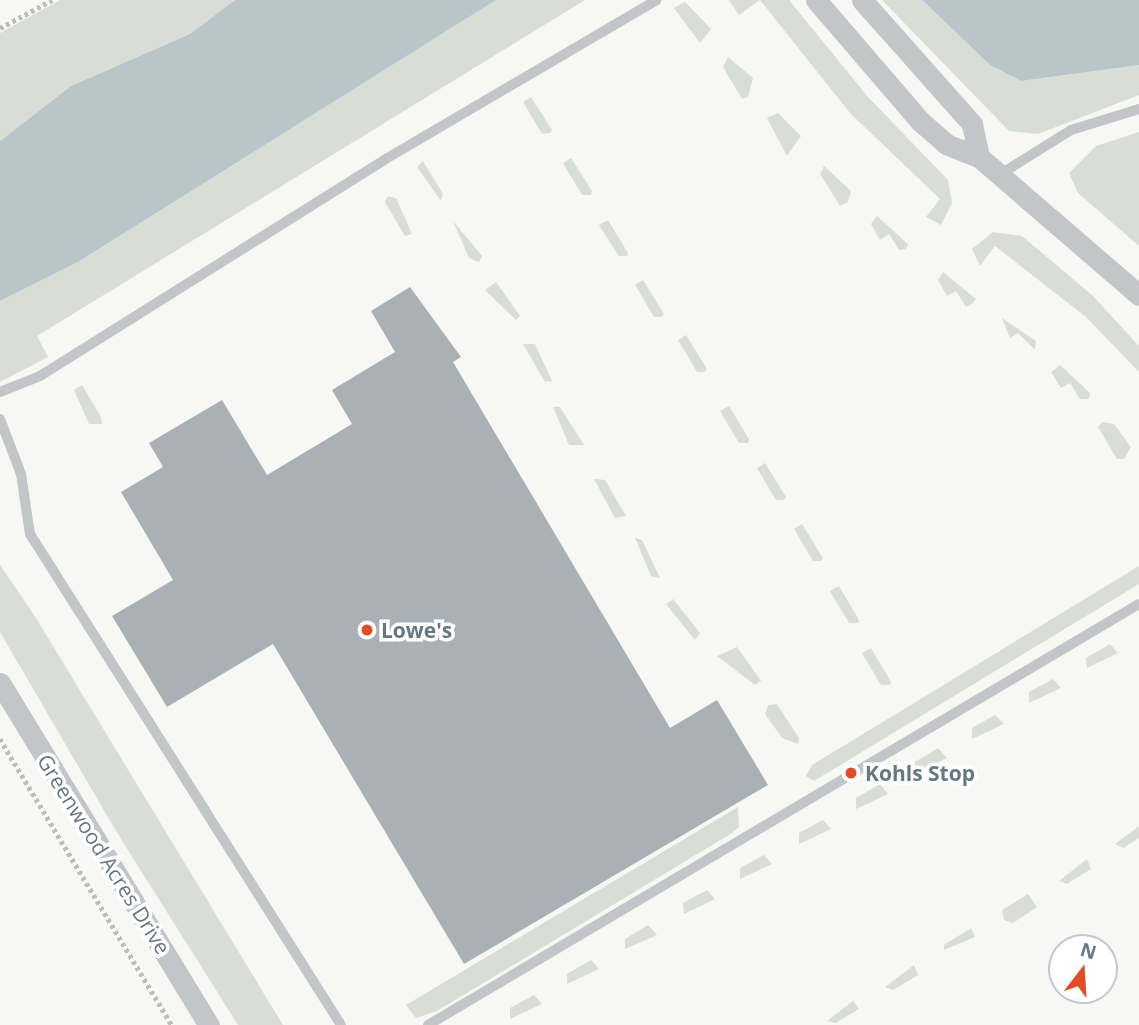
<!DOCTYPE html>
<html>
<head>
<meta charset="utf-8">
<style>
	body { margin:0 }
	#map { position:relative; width:1139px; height:1025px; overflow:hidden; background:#f7f7f4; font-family:"Open Sans",sans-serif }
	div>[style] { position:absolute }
	.green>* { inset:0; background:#d8ded5 }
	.water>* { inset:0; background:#b8c6c9 }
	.building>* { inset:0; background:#a9b1b6 }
	.path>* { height:4.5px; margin-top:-2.25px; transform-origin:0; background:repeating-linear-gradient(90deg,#babdbf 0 3.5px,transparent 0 7px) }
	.service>* { height:10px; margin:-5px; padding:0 5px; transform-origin:5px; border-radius:5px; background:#c2c6c9 }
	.minor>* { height:21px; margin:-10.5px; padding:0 10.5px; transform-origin:10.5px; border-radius:10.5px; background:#c2c6c9 }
	.dots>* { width:19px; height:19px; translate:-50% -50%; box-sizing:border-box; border:4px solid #fff; border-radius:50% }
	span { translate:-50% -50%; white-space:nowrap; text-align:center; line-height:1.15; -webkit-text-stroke:7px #fff; paint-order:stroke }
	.poi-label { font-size:21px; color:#667884; font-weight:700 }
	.left { translate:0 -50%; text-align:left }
	.street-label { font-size:21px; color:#667884 }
	.north { position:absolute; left:1048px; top:934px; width:70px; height:70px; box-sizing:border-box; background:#fff; border:2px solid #c2c9ce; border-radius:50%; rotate:17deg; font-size:19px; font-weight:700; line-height:28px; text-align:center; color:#667884 }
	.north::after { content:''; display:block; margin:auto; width:24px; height:32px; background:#e14c29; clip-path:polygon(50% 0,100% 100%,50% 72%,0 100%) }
</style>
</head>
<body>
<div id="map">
	<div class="green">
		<div style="clip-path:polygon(60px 0,235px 0,190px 34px,71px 86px,0 141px,0 33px)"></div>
		<div style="clip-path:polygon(496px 0,585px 0,37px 336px,48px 357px,0 382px,0 301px,78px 262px)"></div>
		<div style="clip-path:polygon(729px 0,789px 0,868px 97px,948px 180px,952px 203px,941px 225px,926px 217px,940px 199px,850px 113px,760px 0,739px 15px)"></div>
		<div style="clip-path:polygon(882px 0,922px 0,990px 65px,1021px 81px,1139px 65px,1139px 95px,1038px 134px,1009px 131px)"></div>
		<div style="clip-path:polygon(685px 2px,711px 29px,700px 43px,674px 8px)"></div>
		<div style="clip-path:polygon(728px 57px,753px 78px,748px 97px,742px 99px,723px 67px)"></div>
		<div style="clip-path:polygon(531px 97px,552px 130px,550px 133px,542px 134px,523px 102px)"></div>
		<div style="clip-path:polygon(778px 113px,801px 136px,787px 156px,767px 118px)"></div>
		<div style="clip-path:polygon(1139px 132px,1139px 246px,1078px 193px,1069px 173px,1096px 146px)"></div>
		<div style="clip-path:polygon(571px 158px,592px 191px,591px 195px,582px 195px,563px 163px)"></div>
		<div style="clip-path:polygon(423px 161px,443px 194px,441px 201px,417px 167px)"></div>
		<div style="clip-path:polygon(824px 166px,851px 191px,848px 202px,840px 206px,820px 174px)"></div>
		<div style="clip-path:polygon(388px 196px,396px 198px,412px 234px,405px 236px,385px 202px)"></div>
		<div style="clip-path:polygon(877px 216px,908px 244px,906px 249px,899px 250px,889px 234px,880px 240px,871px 224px)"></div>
		<div style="clip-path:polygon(608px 220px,628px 253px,627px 256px,619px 256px,599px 225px)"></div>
		<div style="clip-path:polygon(453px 221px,482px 256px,479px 262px,469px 258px)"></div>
		<div style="clip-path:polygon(993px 232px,1022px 236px,1093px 296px,1139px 346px,1139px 372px,1086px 317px,995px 246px,980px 266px,972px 249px)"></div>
		<div style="clip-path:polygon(943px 272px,976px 299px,973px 303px,966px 307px,956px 291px,947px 296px,938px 280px)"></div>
		<div style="clip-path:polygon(643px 280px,664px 314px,662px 317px,654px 317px,635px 285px)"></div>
		<div style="clip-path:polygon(496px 282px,520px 316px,516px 320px,485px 290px)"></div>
		<div style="clip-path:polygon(1002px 318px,1036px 341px,1035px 350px,1018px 333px,1010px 338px)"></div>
		<div style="clip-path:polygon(686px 335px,707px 369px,705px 372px,697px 372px,678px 340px)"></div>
		<div style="clip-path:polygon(523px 344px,535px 344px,552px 381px,545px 382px)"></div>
		<div style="clip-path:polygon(1060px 365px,1090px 393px,1089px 399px,1080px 399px,1070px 383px,1061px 388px,1051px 372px)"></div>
		<div style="clip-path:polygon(82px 385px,101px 417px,102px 424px,89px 424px,74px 390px)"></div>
		<div style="clip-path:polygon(729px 406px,749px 439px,748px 443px,739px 443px,720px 411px)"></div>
		<div style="clip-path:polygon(553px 407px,560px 407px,584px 445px,569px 445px)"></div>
		<div style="clip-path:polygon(1103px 422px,1114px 424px,1131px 447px,1124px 459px,1117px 459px,1098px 427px)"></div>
		<div style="clip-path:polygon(765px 463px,786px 497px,784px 500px,776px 500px,757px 468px)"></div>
		<div style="clip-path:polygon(594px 479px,605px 480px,626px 516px,615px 518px)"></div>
		<div style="clip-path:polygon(802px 524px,823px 558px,821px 561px,813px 561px,794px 529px)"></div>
		<div style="clip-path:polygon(635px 538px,642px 540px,660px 578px,651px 576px)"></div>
		<div style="clip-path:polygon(0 565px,36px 618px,283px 1025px,238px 1025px,116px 831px,0 632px)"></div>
		<div style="clip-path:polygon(1139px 566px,1139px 584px,814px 781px,806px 776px,812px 765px)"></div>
		<div style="clip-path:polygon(839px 586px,859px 620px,858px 623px,849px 623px,830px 591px)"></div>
		<div style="clip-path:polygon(673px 599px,700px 633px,695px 640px,666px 604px)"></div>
		<div style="clip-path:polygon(1110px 644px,1118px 653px,1087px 668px,1086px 658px)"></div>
		<div style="clip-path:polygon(737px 647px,761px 681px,755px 685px,717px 656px)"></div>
		<div style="clip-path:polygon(871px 648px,891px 682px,890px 685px,881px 685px,862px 653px)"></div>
		<div style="clip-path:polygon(1053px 679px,1061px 688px,1029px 703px,1029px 692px)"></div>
		<div style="clip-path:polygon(777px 704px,799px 738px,798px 744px,782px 738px,765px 714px,768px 705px)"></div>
		<div style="clip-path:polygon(995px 715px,1004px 724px,972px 739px,972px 728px)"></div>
		<div style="clip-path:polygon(938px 748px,947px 758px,915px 773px,915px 762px)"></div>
		<div style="clip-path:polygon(880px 784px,888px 794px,856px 809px,856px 798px)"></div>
		<div style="clip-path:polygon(738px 807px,739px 827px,732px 833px,437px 1011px,416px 1018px,406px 1005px)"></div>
		<div style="clip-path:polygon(823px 820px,831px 829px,799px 844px,799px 833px)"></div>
		<div style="clip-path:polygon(1139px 826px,1139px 838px,1123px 848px,1115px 844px)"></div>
		<div style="clip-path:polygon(764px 855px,772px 864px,740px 879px,740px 868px)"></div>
		<div style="clip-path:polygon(1087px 859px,1091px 869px,1067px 884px,1059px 881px)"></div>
		<div style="clip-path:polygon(707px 890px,715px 899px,684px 914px,683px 903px)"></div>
		<div style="clip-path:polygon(1028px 894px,1037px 907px,1013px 923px,1004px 920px,1002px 910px)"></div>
		<div style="clip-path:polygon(648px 925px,657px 935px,625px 949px,625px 939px)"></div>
		<div style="clip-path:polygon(971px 928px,975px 937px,944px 950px,944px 945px)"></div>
		<div style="clip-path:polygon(591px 960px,599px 969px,567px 984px,567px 974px)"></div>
		<div style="clip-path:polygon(914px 965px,918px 975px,893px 990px,885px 987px)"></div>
		<div style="clip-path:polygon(534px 995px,542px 1004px,510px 1019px,510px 1008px)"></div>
		<div style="clip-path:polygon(853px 1001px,859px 1009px,836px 1023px,827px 1021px)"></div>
	</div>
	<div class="water">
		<div style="clip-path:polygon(235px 0,496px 0,78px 262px,0 301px,0 141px,71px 86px,190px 34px)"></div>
		<div style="clip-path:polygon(922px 0,1139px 0,1139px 65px,1021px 81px,990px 65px)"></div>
	</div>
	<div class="building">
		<div style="clip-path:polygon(410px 287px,461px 357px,453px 362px,670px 728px,717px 700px,768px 785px,464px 964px,273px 644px,167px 707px,112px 616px,173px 580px,121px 492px,163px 467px,149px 443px,222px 400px,267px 475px,352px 424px,332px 390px,395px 352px,371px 311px)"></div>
	</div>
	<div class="path">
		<div style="left:0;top:28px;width:59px;rotate:-28.3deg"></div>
		<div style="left:0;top:739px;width:334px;rotate:59deg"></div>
	</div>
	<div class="service">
		<div style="left:999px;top:175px;width:85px;rotate:-32deg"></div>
		<div style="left:1071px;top:130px;width:71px;rotate:-17.2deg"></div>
		<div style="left:0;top:392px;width:43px;rotate:-21.8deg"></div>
		<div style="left:40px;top:376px;width:406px;rotate:-32.1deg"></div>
		<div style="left:384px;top:160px;width:316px;rotate:-30.4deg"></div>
		<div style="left:0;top:419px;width:59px;rotate:69.1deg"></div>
		<div style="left:21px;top:474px;width:61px;rotate:81.5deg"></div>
		<div style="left:30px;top:534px;width:581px;rotate:57.65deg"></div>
		<div style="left:428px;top:1025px;width:826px;rotate:-30.63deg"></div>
	</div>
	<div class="minor">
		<div style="left:816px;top:0;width:160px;rotate:49.3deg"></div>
		<div style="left:920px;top:121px;width:35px;rotate:41deg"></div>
		<div style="left:946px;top:144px;width:35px;rotate:22deg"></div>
		<div style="left:979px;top:157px;width:211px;rotate:40.8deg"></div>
		<div style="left:862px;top:0;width:166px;rotate:48.4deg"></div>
		<div style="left:972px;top:124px;width:34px;rotate:78deg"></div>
		<div style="left:0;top:683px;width:401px;rotate:58.6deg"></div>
	</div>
	<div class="dots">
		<div style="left:367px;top:630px;background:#e14c29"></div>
		<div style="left:851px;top:773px;background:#e14c29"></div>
	</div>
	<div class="poi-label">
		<span class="left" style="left:381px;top:630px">Lowe's</span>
		<span class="left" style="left:865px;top:773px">Kohls Stop</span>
	</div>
	<div class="street-label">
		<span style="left:104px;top:854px;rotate:58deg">Greenwood Acres Drive</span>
	</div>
	<div class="north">N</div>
</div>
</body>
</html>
